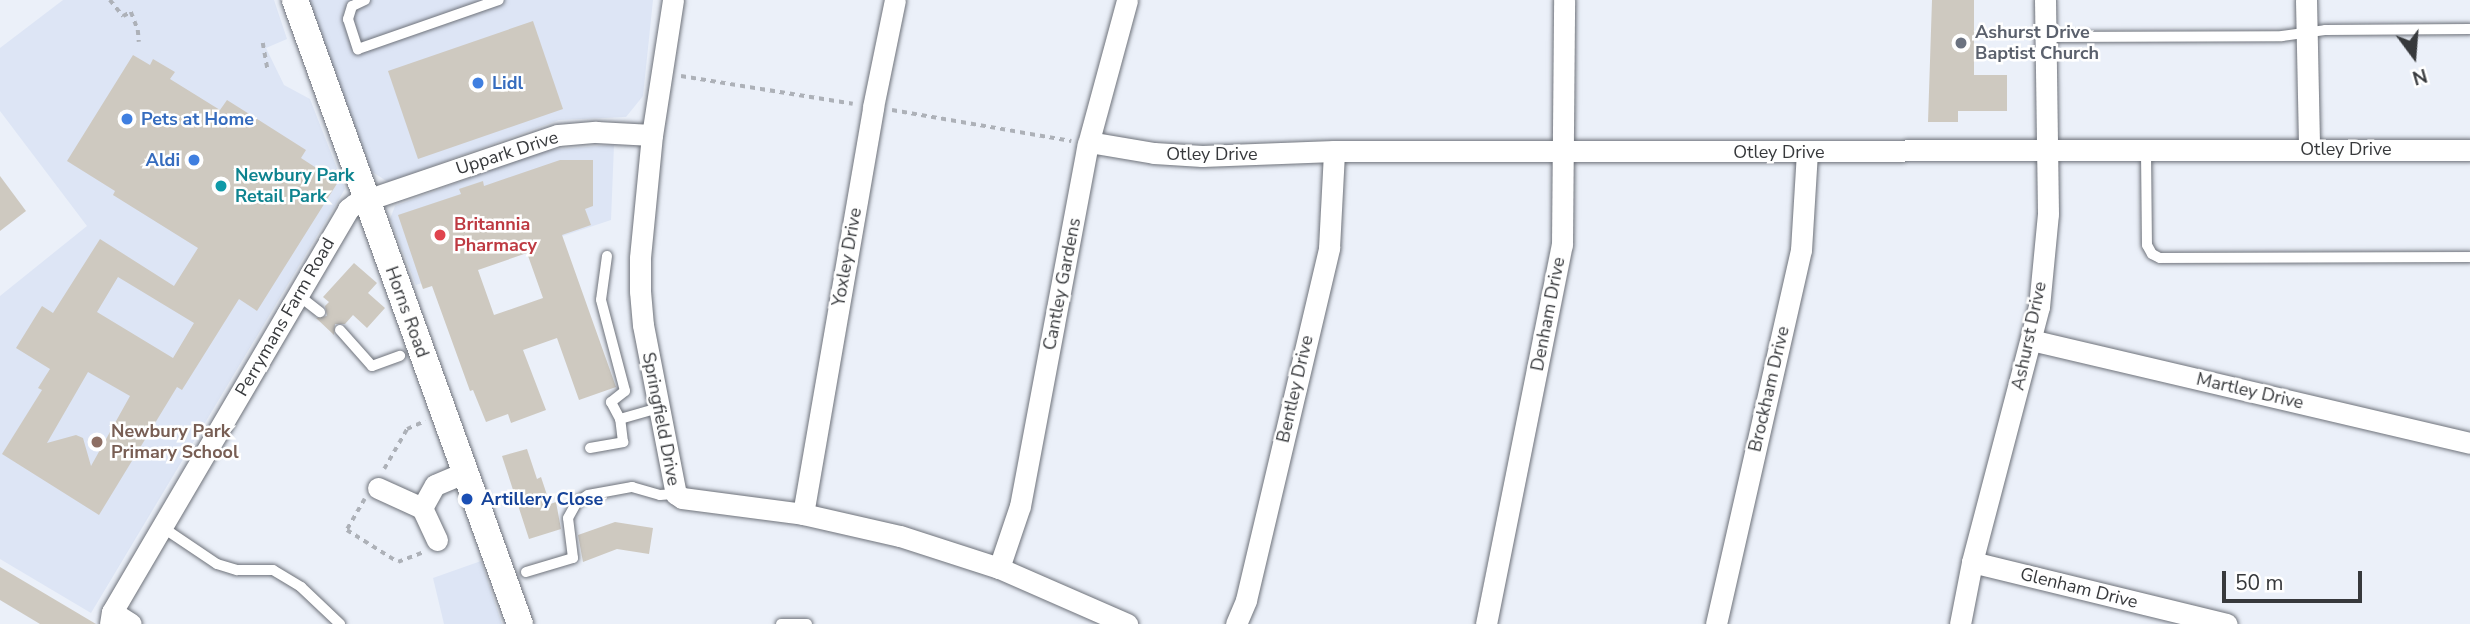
<!DOCTYPE html>
<html>
<head>
<meta charset="utf-8">
<style>
	body { margin:0 }
	#map { position:relative; width:2470px; height:624px; overflow:hidden; background:#ebf0f9; font-family:"Nunito Sans",sans-serif }
	div>[style] { position:absolute }
	.built>* { inset:0; background:#dde5f5 }
	.building>* { inset:0; background:#cec9c0 }
	.path>* { height:3.5px; margin-top:-1.75px; transform-origin:0; background:repeating-linear-gradient(90deg,#adb1b8 0 5px,transparent 0 10px) }
	.roads { filter:drop-shadow(0 0 2px #6e727a) drop-shadow(0 0 2px #6e727a) }
	.service>* { height:10px; margin:-5px; padding:0 5px; transform-origin:5px; border-radius:5px; background:#fff }
	.minor>* { height:21px; margin:-10.5px; padding:0 10.5px; transform-origin:10.5px; border-radius:10.5px; background:#fff }
	.tertiary>* { height:26px; margin:-13px; padding:0 13px; transform-origin:13px; border-radius:13px; background:#fff }
	.dots>* { width:19px; height:19px; translate:-50% -50%; box-sizing:border-box; border:4px solid #fff; border-radius:50% }
	span { translate:-50% -50%; white-space:nowrap; text-align:center; line-height:1.15; -webkit-text-stroke:5px #fff; paint-order:stroke }
	.worship-label { font-size:18px; color:#5b616d; font-weight:700 }
	.left { translate:0 -50%; text-align:left }
	.shop-label { font-size:18px; color:#366cbe; font-weight:700 }
	.right { translate:-100% -50%; text-align:right }
	.street-label { font-size:18px; color:#37393c }
	.culture-label { font-size:18px; color:#0d838f; font-weight:700 }
	.health-label { font-size:18px; color:#be3a42; font-weight:700 }
	.education-label { font-size:18px; color:#785e54; font-weight:700 }
	.transit-label { font-size:18px; color:#164399; font-weight:700 }
	.north { position:absolute; left:2379px; top:21px; width:70px; height:70px; -webkit-text-stroke:5px #fff; paint-order:stroke; rotate:164deg; font-size:19px; font-weight:700; line-height:28px; text-align:center; color:#37393c }
	.north::after { content:''; display:block; margin:auto; width:24px; height:32px; background:#37393c; clip-path:polygon(50% 0,100% 100%,50% 72%,0 100%) }
	.scale { position:absolute; left:2222px; top:571px; width:140px; height:32px; box-sizing:border-box; border:4px solid #37393c; border-top:0; padding-left:9px; font-size:21px; line-height:24px; white-space:nowrap; color:#37393c; -webkit-text-stroke:5px #fff; paint-order:stroke }
</style>
</head>
<body>
<div id="map">
	<div class="built">
		<div style="clip-path:polygon(63px 0,274px 0,287px 39px,266px 48px,284px 85px,310px 99px,345px 189px,91px 613px,0 559px,0 296px,87px 226px,0 111px,0 48px)"></div>
		<div style="clip-path:polygon(307px 0,653px 0,643px 96px,626px 117px,559px 120px,388px 182px,371px 171px)"></div>
		<div style="clip-path:polygon(614px 145px,611px 220px,416px 285px,390px 219px,395px 206px,544px 150px)"></div>
		<div style="clip-path:polygon(481px 561px,502px 624px,444px 624px,433px 578px)"></div>
	</div>
	<div class="building">
		<div style="clip-path:polygon(1932px 0,1974px 0,1974px 75px,2007px 75px,2007px 111px,1958px 111px,1958px 122px,1928px 122px)"></div>
		<div style="clip-path:polygon(533px 21px,563px 109px,418px 159px,388px 71px)"></div>
		<div style="clip-path:polygon(evenodd,133px 55px,150px 65px,153px 59px,175px 72px,170px 79px,220px 110px,227px 100px,306px 150px,301px 158px,338px 182px,257px 311px,239px 299px,182px 390px,177px 387px,99px 515px,2px 454px,42px 390px,38px 388px,50px 369px,16px 348px,42px 306px,53px 313px,100px 239px,174px 286px,198px 248px,113px 195px,115px 191px,67px 161px,133px 55px,118px 277px,194px 323px,173px 358px,97px 312px,118px 277px,133px 55px,88px 372px,130px 396px,91px 466px,83px 438px,76px 435px,47px 443px,88px 372px)"></div>
		<div style="clip-path:polygon(evenodd,560px 160px,593px 160px,593px 206px,585px 209px,591px 225px,562px 235px,616px 387px,579px 400px,557px 338px,523px 350px,546px 410px,511px 423px,508px 414px,486px 422px,473px 390px,470px 391px,432px 286px,423px 289px,398px 215px,461px 194px,459px 189px,483px 181px,484px 186px,560px 160px,527px 253px,543px 298px,494px 315px,478px 270px,527px 253px)"></div>
		<div style="clip-path:polygon(0 176px,26px 211px,0 231px)"></div>
		<div style="clip-path:polygon(354px 263px,377px 283px,368px 293px,385px 308px,367px 328px,353px 315px,345px 324px,335px 324px,334px 335px,316px 318px,327px 316px,325px 306px,329px 302px,323px 297px)"></div>
		<div style="clip-path:polygon(527px 449px,537px 479px,541px 477px,550px 504px,556px 502px,561px 529px,529px 539px,502px 456px)"></div>
		<div style="clip-path:polygon(615px 522px,653px 528px,649px 554px,617px 549px,583px 562px,578px 535px)"></div>
		<div style="clip-path:polygon(0 567px,96px 624px,40px 624px,0 600px)"></div>
	</div>
	<div class="path">
		<div style="left:110px;top:0;width:21px;rotate:51deg"></div>
		<div style="left:123px;top:16px;width:9px;rotate:-27deg"></div>
		<div style="left:131px;top:12px;width:19px;rotate:69deg"></div>
		<div style="left:138px;top:30px;width:12px;rotate:85deg"></div>
		<div style="left:263px;top:43px;width:29px;rotate:80deg"></div>
		<div style="left:681px;top:76px;width:174px;rotate:9.2deg"></div>
		<div style="left:892px;top:110px;width:182px;rotate:9.8deg"></div>
		<div style="left:384px;top:469px;width:46px;rotate:-60.1deg"></div>
		<div style="left:407px;top:429px;width:20px;rotate:-24deg"></div>
		<div style="left:365px;top:499px;width:36px;rotate:120deg"></div>
		<div style="left:347px;top:530px;width:60px;rotate:32.1deg"></div>
		<div style="left:398px;top:562px;width:26px;rotate:-21deg"></div>
	</div>
	<div class="roads">
		<div class="service">
			<div style="left:365px;top:0;width:14px;rotate:155deg"></div>
			<div style="left:352px;top:6px;width:14px;rotate:107deg"></div>
			<div style="left:348px;top:19px;width:32px;rotate:72deg"></div>
			<div style="left:358px;top:49px;width:149px;rotate:-19.2deg"></div>
			<div style="left:2046px;top:37px;width:236px;rotate:-0.2deg"></div>
			<div style="left:2282px;top:36px;width:43px;rotate:-7.9deg"></div>
			<div style="left:2325px;top:30px;width:145px;rotate:-0.4deg"></div>
			<div style="left:2146px;top:152px;width:93px;rotate:89.4deg"></div>
			<div style="left:2147px;top:245px;width:10px;rotate:61deg"></div>
			<div style="left:2152px;top:254px;width:9px;rotate:27deg"></div>
			<div style="left:2160px;top:258px;width:310px;rotate:-0.2deg"></div>
			<div style="left:607px;top:256px;width:44px;rotate:97.8deg"></div>
			<div style="left:601px;top:300px;width:94px;rotate:75.2deg"></div>
			<div style="left:625px;top:391px;width:18px;rotate:142deg"></div>
			<div style="left:611px;top:402px;width:19px;rotate:62deg"></div>
			<div style="left:298px;top:295px;width:28px;rotate:38deg"></div>
			<div style="left:340px;top:330px;width:48px;rotate:48.4deg"></div>
			<div style="left:372px;top:366px;width:30px;rotate:-20deg"></div>
			<div style="left:590px;top:448px;width:34px;rotate:-10deg"></div>
			<div style="left:623px;top:442px;width:23px;rotate:-97deg"></div>
			<div style="left:620px;top:419px;width:40px;rotate:-16deg"></div>
			<div style="left:162px;top:527px;width:66px;rotate:33.9deg"></div>
			<div style="left:217px;top:564px;width:21px;rotate:17deg"></div>
			<div style="left:237px;top:570px;width:36px"></div>
			<div style="left:273px;top:570px;width:33px;rotate:31deg"></div>
			<div style="left:301px;top:587px;width:54px;rotate:43.5deg"></div>
			<div style="left:526px;top:572px;width:49px;rotate:-16.6deg"></div>
			<div style="left:573px;top:558px;width:40px;rotate:-97.1deg"></div>
			<div style="left:568px;top:518px;width:18px;rotate:-61deg"></div>
			<div style="left:577px;top:502px;width:13px;rotate:-32deg"></div>
			<div style="left:588px;top:495px;width:45px;rotate:-10.3deg"></div>
			<div style="left:632px;top:487px;width:29px;rotate:16deg"></div>
			<div style="left:660px;top:495px;width:16px;rotate:-4deg"></div>
			<div style="left:781px;top:624px;width:26px"></div>
		</div>
		<div class="minor">
			<div style="left:673px;top:0;width:137px;rotate:98.8deg"></div>
			<div style="left:652px;top:135px;width:124px;rotate:95.6deg"></div>
			<div style="left:640px;top:258px;width:33px;rotate:90deg"></div>
			<div style="left:640px;top:291px;width:34px;rotate:85deg"></div>
			<div style="left:643px;top:325px;width:172px;rotate:79deg"></div>
			<div style="left:676px;top:494px;width:7px;rotate:34deg"></div>
			<div style="left:682px;top:498px;width:122px;rotate:7.5deg"></div>
			<div style="left:803px;top:514px;width:99px;rotate:12.8deg"></div>
			<div style="left:900px;top:536px;width:104px;rotate:17.9deg"></div>
			<div style="left:999px;top:568px;width:140px;rotate:23.6deg"></div>
			<div style="left:2306px;top:0;width:149px;rotate:88.8deg"></div>
			<div style="left:1089px;top:142px;width:66px;rotate:9.6deg"></div>
			<div style="left:1154px;top:153px;width:48px;rotate:3.6deg"></div>
			<div style="left:1202px;top:156px;width:132px;rotate:-2.2deg"></div>
			<div style="left:1334px;top:151px;width:1136px;rotate:-0.05deg"></div>
			<div style="left:2031px;top:340px;width:451px;rotate:13.2deg"></div>
			<div style="left:378px;top:488px;width:48px;rotate:24.4deg"></div>
			<div style="left:803px;top:514px;width:413px;rotate:-80.2deg"></div>
			<div style="left:873px;top:107px;width:109px;rotate:-78.4deg"></div>
			<div style="left:437px;top:540px;width:35px;rotate:-115deg"></div>
			<div style="left:422px;top:508px;width:26px;rotate:-61deg"></div>
			<div style="left:435px;top:485px;width:34px;rotate:-23deg"></div>
			<div style="left:1972px;top:562px;width:262px;rotate:13.7deg"></div>
			<div style="left:999px;top:568px;width:65px;rotate:-71.3deg"></div>
			<div style="left:1020px;top:506px;width:368px;rotate:-79.4deg"></div>
			<div style="left:1088px;top:144px;width:149px;rotate:-74.8deg"></div>
			<div style="left:112px;top:612px;width:22px;rotate:32deg"></div>
			<div style="left:110px;top:624px;width:12px;rotate:-81deg"></div>
			<div style="left:112px;top:612px;width:467px;rotate:-59.6deg"></div>
			<div style="left:348px;top:209px;width:9px;rotate:-36deg"></div>
			<div style="left:355px;top:204px;width:214px;rotate:-18.8deg"></div>
			<div style="left:558px;top:135px;width:38px;rotate:-5deg"></div>
			<div style="left:596px;top:132px;width:56px;rotate:3.1deg"></div>
			<div style="left:1236px;top:624px;width:26px;rotate:-67deg"></div>
			<div style="left:1246px;top:600px;width:362px;rotate:-76.7deg"></div>
			<div style="left:1329px;top:248px;width:97px;rotate:-87deg"></div>
			<div style="left:1486px;top:624px;width:387px;rotate:-78.7deg"></div>
			<div style="left:1562px;top:245px;width:245px;rotate:-89.5deg"></div>
			<div style="left:1716px;top:624px;width:384px;rotate:-77.2deg"></div>
			<div style="left:1801px;top:250px;width:98px;rotate:-86.5deg"></div>
			<div style="left:1960px;top:624px;width:63px;rotate:-79deg"></div>
			<div style="left:1972px;top:562px;width:264px;rotate:-75.3deg"></div>
			<div style="left:2039px;top:307px;width:93px;rotate:-84.5deg"></div>
			<div style="left:2048px;top:214px;width:214px;rotate:-90.8deg"></div>
		</div>
		<div class="tertiary">
			<div style="left:295px;top:0;width:663px;rotate:70.17deg"></div>
		</div>
	</div>
	<div class="dots">
		<div style="left:1961px;top:43px;background:#6b7280"></div>
		<div style="left:478px;top:83px;background:#3f7fe0"></div>
		<div style="left:127px;top:119px;background:#3f7fe0"></div>
		<div style="left:194px;top:160px;background:#3f7fe0"></div>
		<div style="left:221px;top:186px;background:#0f9aa8"></div>
		<div style="left:440px;top:235px;background:#e0444e"></div>
		<div style="left:97px;top:442px;background:#8d6e63"></div>
		<div style="left:467px;top:499px;background:#1a4fb4"></div>
	</div>
	<div class="worship-label">
		<span class="left" style="left:1975px;top:43px">Ashurst Drive<br>Baptist Church</span>
	</div>
	<div class="shop-label">
		<span class="left" style="left:492px;top:83px">Lidl</span>
		<span class="left" style="left:141px;top:119px">Pets at Home</span>
		<span class="right" style="left:180px;top:160px">Aldi</span>
	</div>
	<div class="street-label">
		<span style="left:2346px;top:149px">Otley Drive</span>
		<span style="left:1779px;top:152px">Otley Drive</span>
		<span style="left:507px;top:153px;rotate:-18deg">Uppark Drive</span>
		<span style="left:1212px;top:154px">Otley Drive</span>
		<span style="left:847px;top:257px;rotate:-80deg">Yoxley Drive</span>
		<span style="left:1062px;top:284px;rotate:-79deg">Cantley Gardens</span>
		<span style="left:407px;top:312px;rotate:70deg">Horns Road</span>
		<span style="left:1548px;top:314px;rotate:-79deg">Denham Drive</span>
		<span style="left:285px;top:317px;rotate:-60deg">Perrymans Farm Road</span>
		<span style="left:2029px;top:336px;rotate:-78deg">Ashurst Drive</span>
		<span style="left:1295px;top:389px;rotate:-77deg">Bentley Drive</span>
		<span style="left:1769px;top:389px;rotate:-77deg">Brockham Drive</span>
		<span style="left:2250px;top:391px;rotate:13deg">Martley Drive</span>
		<span style="left:661px;top:419px;rotate:79deg">Springfield Drive</span>
		<span style="left:2079px;top:588px;rotate:14deg">Glenham Drive</span>
	</div>
	<div class="culture-label">
		<span class="left" style="left:235px;top:186px">Newbury Park<br>Retail Park</span>
	</div>
	<div class="health-label">
		<span class="left" style="left:454px;top:235px">Britannia<br>Pharmacy</span>
	</div>
	<div class="education-label">
		<span class="left" style="left:111px;top:442px">Newbury Park<br>Primary School</span>
	</div>
	<div class="transit-label">
		<span class="left" style="left:481px;top:499px">Artillery Close</span>
	</div>
	<div class="north">N</div>
	<div class="scale">50 m</div>
</div>
</body>
</html>
